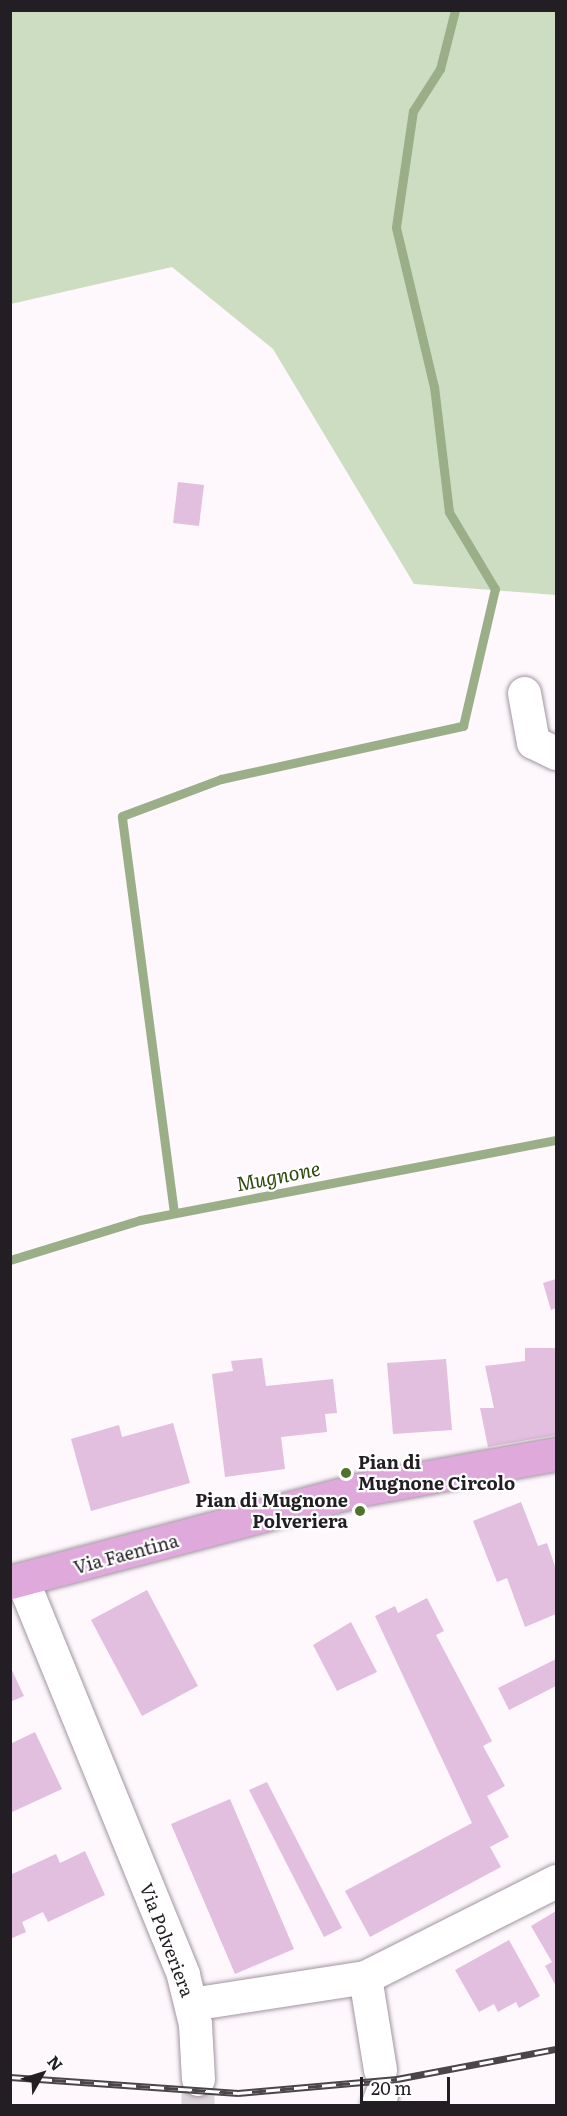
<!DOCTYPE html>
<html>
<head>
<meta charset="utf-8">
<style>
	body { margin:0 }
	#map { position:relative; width:567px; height:2116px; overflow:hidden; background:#fef8fd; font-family:Literata,serif }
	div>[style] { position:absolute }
	.green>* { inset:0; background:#cdddc1 }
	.stream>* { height:9px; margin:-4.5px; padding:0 4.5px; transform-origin:4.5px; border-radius:4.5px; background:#9aaf88 }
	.building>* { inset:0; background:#e2bedf }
	.minor-tunnel>* { height:33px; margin-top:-16.5px; transform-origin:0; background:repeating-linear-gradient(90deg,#ddd7dc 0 33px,transparent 0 49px) }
	.roads { filter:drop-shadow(0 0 2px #a195a0) drop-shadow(0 0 2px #a195a0) }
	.minor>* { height:33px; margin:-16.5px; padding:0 16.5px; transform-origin:16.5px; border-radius:16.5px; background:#fff }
	.major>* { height:33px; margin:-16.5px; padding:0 16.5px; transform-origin:16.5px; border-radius:16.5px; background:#dfa9dc }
	.rail>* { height:7px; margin-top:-3.5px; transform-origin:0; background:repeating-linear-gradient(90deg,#fff 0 14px,#4b454a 0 28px); box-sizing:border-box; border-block:2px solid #4b454a }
	.dots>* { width:16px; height:16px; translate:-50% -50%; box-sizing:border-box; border:3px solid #fff; border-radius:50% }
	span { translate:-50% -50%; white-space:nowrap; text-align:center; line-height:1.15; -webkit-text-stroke:4.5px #fff; paint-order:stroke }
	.poi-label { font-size:18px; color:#231e23; font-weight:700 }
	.left { translate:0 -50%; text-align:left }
	.right { translate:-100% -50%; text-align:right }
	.street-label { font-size:18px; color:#231e23 }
	.water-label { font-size:20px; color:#2f490f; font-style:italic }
	.frame { position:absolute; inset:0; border:12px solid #231e23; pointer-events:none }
	.north { position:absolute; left:12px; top:2044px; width:60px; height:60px; -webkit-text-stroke:4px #fff; paint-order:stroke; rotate:51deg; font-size:16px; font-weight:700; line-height:24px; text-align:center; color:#231e23 }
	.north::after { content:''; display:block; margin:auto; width:21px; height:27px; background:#231e23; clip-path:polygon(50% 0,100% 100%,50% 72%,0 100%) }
	.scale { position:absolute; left:360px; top:2077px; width:90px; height:27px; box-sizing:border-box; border:3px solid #231e23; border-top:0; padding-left:8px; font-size:18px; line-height:21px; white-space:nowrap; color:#231e23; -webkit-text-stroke:4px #fff; paint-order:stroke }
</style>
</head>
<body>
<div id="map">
	<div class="green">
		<div style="clip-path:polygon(10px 11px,556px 11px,556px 595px,414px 584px,273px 349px,172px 267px,11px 304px)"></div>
	</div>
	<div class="stream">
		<div style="left:174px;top:1213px;width:400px;rotate:-97.5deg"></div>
		<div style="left:122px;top:816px;width:106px;rotate:-20.5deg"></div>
		<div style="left:221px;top:779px;width:248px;rotate:-12.4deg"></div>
		<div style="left:463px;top:726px;width:141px;rotate:-76.9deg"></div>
		<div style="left:495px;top:589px;width:90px;rotate:-120.9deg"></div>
		<div style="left:449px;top:512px;width:126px;rotate:-96.8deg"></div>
		<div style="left:434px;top:387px;width:164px;rotate:-103.4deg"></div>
		<div style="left:396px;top:227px;width:117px;rotate:-81.7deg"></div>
		<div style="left:413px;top:111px;width:50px;rotate:-57.3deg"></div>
		<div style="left:440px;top:69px;width:61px;rotate:-75.7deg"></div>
		<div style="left:10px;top:1260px;width:136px;rotate:-17.1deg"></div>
		<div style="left:140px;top:1220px;width:424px;rotate:-10.9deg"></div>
	</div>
	<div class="building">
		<div style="clip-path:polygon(178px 482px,204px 485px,199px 526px,173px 523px)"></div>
		<div style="clip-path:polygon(556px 1279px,556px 1308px,551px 1310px,543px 1283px)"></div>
		<div style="clip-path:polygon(525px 1348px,556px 1348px,556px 1435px,488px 1447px,480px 1408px,494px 1408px,485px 1366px,525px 1361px)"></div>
		<div style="clip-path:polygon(262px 1358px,266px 1386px,333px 1379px,337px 1413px,325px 1414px,327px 1432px,281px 1437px,285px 1469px,225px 1477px,212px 1374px,233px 1371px,231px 1361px)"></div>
		<div style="clip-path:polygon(446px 1359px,452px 1430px,393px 1434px,387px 1363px)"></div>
		<div style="clip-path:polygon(173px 1423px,190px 1483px,91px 1511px,71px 1439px,119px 1425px,122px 1437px)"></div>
		<div style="clip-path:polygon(521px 1502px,538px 1546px,547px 1543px,556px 1569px,556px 1614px,525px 1627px,507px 1578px,497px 1582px,473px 1521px)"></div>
		<div style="clip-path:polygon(147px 1590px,198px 1686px,142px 1716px,91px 1620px)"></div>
		<div style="clip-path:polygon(427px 1598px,444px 1631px,436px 1635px,492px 1741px,483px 1746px,505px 1786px,487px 1796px,509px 1837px,490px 1847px,501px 1867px,370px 1937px,345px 1891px,472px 1823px,375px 1616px,395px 1606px,398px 1613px)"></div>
		<div style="clip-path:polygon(351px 1622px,377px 1672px,337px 1691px,313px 1645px)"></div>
		<div style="clip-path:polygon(556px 1659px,556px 1686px,509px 1710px,498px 1688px)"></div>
		<div style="clip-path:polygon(10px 1666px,24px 1696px,10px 1702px)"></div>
		<div style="clip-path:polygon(35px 1732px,62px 1789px,10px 1813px,10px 1744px)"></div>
		<div style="clip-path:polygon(267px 1782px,342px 1928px,324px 1937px,249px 1790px)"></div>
		<div style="clip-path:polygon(230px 1799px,294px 1949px,235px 1974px,171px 1824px)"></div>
		<div style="clip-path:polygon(85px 1851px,105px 1895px,48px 1922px,43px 1912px,22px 1922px,26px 1932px,10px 1939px,10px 1875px,56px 1854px,60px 1863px)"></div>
		<div style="clip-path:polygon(556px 1911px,556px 1986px,545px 1966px,552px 1962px,531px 1926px)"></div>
		<div style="clip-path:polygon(509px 1940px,540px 1996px,519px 2008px,516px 2002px,498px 2012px,494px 2004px,479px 2012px,455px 1970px)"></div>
	</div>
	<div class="minor-tunnel">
		<div style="left:198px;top:2079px;width:27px;rotate:90deg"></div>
	</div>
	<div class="roads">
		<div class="minor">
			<div style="left:524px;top:693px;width:50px;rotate:79.6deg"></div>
			<div style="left:533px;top:742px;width:25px;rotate:26deg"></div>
			<div style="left:23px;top:1582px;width:424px;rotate:67.8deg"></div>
			<div style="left:183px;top:1975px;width:50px;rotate:76.2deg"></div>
			<div style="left:195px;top:2024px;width:55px;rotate:86.9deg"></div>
			<div style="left:365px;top:1977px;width:94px;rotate:80.8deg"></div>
			<div style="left:191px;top:2004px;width:176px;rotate:-8.8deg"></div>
			<div style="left:365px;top:1977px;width:214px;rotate:-26.7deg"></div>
			<div style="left:377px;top:2106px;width:12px;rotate:-70deg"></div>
		</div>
		<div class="major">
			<div style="left:10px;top:1582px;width:359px;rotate:-14.8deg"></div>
			<div style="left:357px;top:1490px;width:202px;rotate:-10.3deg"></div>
		</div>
	</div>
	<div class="rail">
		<div style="left:10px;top:2077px;width:229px;rotate:4deg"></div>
		<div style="left:238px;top:2093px;width:160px;rotate:-5deg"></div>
		<div style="left:397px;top:2079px;width:162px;rotate:-10.7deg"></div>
	</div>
	<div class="dots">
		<div style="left:346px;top:1473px;background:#50732b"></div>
		<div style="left:360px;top:1511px;background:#50732b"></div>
	</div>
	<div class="poi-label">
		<span class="left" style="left:358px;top:1473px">Pian di<br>Mugnone Circolo</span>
		<span class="right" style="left:348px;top:1511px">Pian di Mugnone<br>Polveriera</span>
	</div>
	<div class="street-label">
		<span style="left:126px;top:1554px;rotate:-15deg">Via Faentina</span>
		<span style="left:167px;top:1940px;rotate:69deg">Via Polveriera</span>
	</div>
	<div class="water-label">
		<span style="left:278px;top:1175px;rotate:-11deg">Mugnone</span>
	</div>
	<div class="frame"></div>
	<div class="north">N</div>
	<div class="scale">20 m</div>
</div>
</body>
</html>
